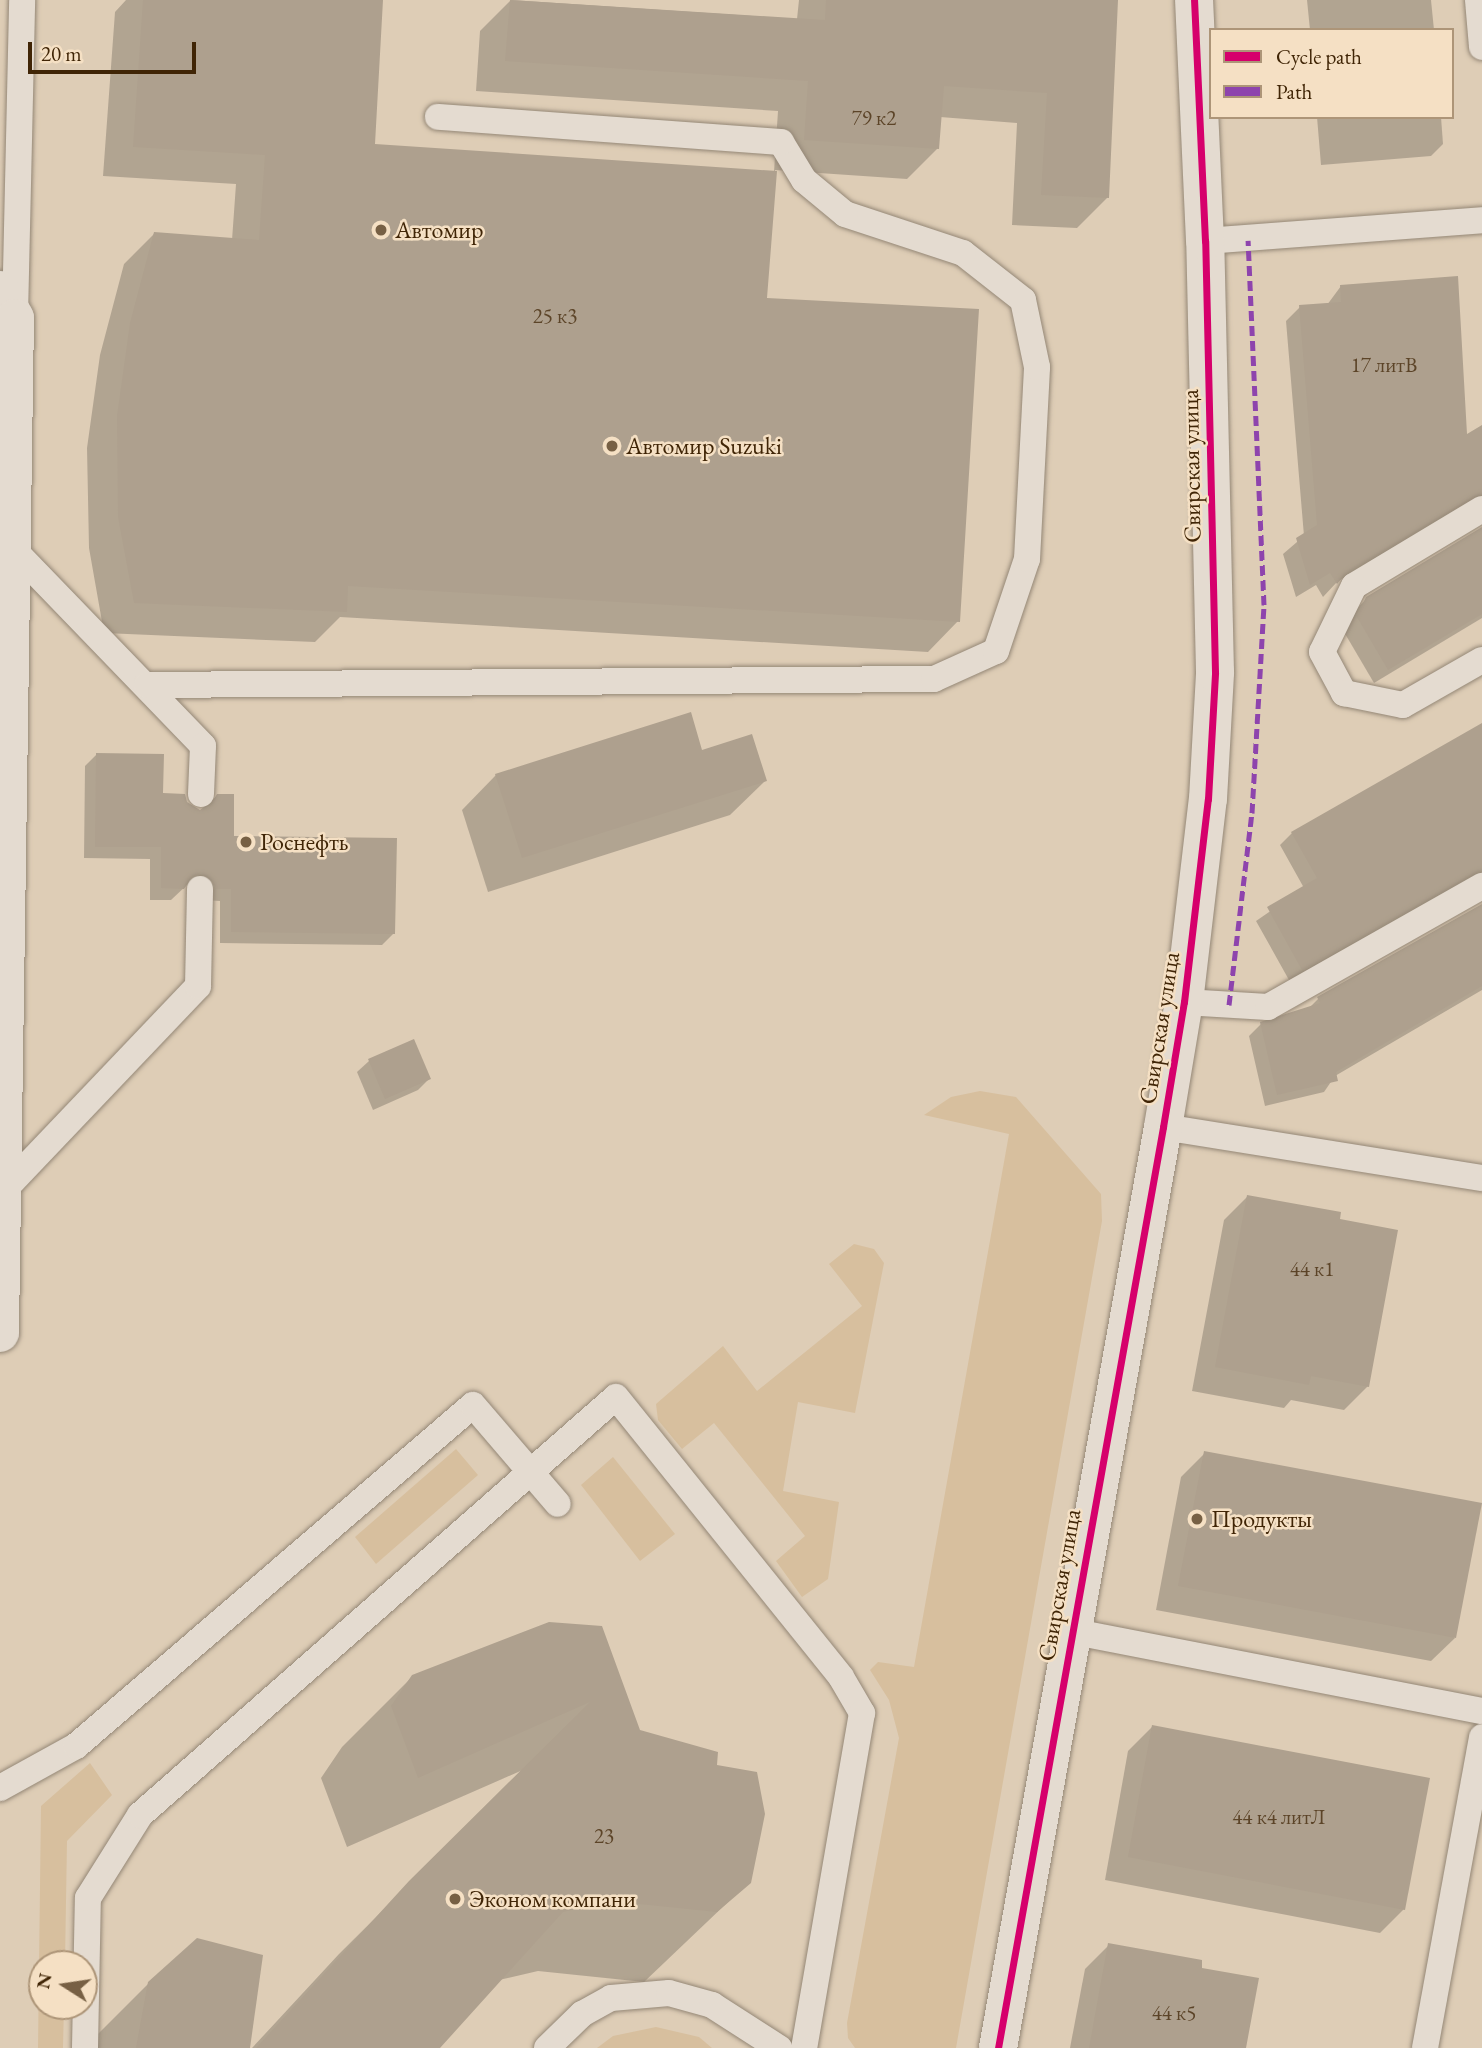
<!DOCTYPE html>
<html>
<head>
<meta charset="utf-8">
<style>
	body { margin:0 }
	#map { position:relative; width:1482px; height:2048px; overflow:hidden; background:#decdb6; font-family:"EB Garamond",serif }
	div>[style] { position:absolute }
	.green>* { inset:0; background:#d7bf9e }
	.shadow>* { inset:0; background:#0003 }
	.building>* { inset:0; background:#aea08e }
	.roads { filter:drop-shadow(0 0 2px #948776) drop-shadow(0 0 2px #948776) }
	.service>* { height:26px; margin:-13px; padding:0 13px; transform-origin:13px; border-radius:13px; background:#e4dbd0 }
	.minor>* { height:38px; margin:-19px; padding:0 19px; transform-origin:19px; border-radius:19px; background:#e4dbd0 }
	.secondary>* { height:38px; margin:-19px; padding:0 19px; transform-origin:19px; border-radius:19px; background:#e4dbd0 }
	.quiet>* { height:5px; margin-top:-2.5px; transform-origin:0; background:repeating-linear-gradient(90deg,#8e44ad 0 10px,transparent 0 15px) }
	.cycleway>* { height:7px; margin:-3.5px; padding:0 3.5px; transform-origin:3.5px; border-radius:3.5px; background:#d6006c }
	.dots>* { width:19px; height:19px; translate:-50% -50%; box-sizing:border-box; border:4px solid #f5e0c4; border-radius:50% }
	span { translate:-50% -50%; white-space:nowrap; text-align:center; line-height:1.15; -webkit-text-stroke:5px #f5e0c4; paint-order:stroke }
	.number-label { font-size:21px; color:#5c4428 }
	.number-label span { -webkit-text-stroke-width:0 }
	.poi-label { font-size:24px; color:#402506 }
	.left { translate:0 -50%; text-align:left }
	.street-label { font-size:24px; color:#402506 }
	.legend { position:absolute; left:1209px; top:28px; width:245px; height:91px; box-sizing:border-box; background:#f5e0c4; border:2px solid #ad9578; margin:0; padding:9px 12px; list-style:none; font-size:21px; color:#402506 }
	.legend li { display:flex; align-items:center; gap:14px; height:35px }
	.legend b { width:35px; border:2px solid #ad9578 }
	.north { position:absolute; left:28px; top:1950px; width:70px; height:70px; box-sizing:border-box; background:#f5e0c4; border:2px solid #ad9578; border-radius:50%; rotate:282deg; font-size:19px; font-weight:700; line-height:28px; text-align:center; color:#402506 }
	.north::after { content:''; display:block; margin:auto; width:24px; height:32px; background:#776044; clip-path:polygon(50% 0,100% 100%,50% 72%,0 100%) }
	.scale { position:absolute; left:28px; top:42px; width:168px; height:32px; box-sizing:border-box; border:4px solid #402506; border-top:0; padding-left:9px; font-size:21px; line-height:24px; white-space:nowrap; color:#402506; -webkit-text-stroke:5px #f5e0c4; paint-order:stroke }
</style>
</head>
<body>
<div id="map">
	<div class="green">
		<div style="clip-path:polygon(980px 1091px,1016px 1097px,1101px 1194px,1102px 1221px,956px 2048px,855px 2048px,848px 2038px,847px 2023px,899px 1738px,889px 1700px,870px 1670px,878px 1662px,914px 1667px,1009px 1134px,924px 1115px,951px 1097px)"></div>
		<div style="clip-path:polygon(854px 1244px,874px 1249px,884px 1263px,855px 1413px,798px 1402px,783px 1491px,839px 1502px,828px 1579px,802px 1597px,776px 1561px,805px 1536px,714px 1423px,682px 1449px,658px 1420px,656px 1404px,723px 1346px,757px 1391px,862px 1306px,829px 1264px)"></div>
		<div style="clip-path:polygon(456px 1449px,478px 1475px,376px 1564px,355px 1537px)"></div>
		<div style="clip-path:polygon(613px 1457px,675px 1534px,640px 1561px,581px 1485px)"></div>
		<div style="clip-path:polygon(90px 1763px,112px 1795px,67px 1841px,65px 1964px,42px 1964px,42px 2006px,64px 2006px,63px 2048px,38px 2048px,41px 1806px)"></div>
		<div style="clip-path:polygon(656px 2027px,699px 2037px,712px 2048px,597px 2048px,613px 2036px)"></div>
	</div>
	<div class="shadow">
		<div style="clip-path:polygon(126px 0,382px 0,374px 146px,774px 172px,778px 111px,476px 91px,480px 31px,511px 0,797px 19px,799px 0,1117px 0,1107px 198px,1077px 228px,1012px 225px,1017px 123px,940px 117px,938px 148px,907px 179px,775px 170px,765px 299px,958px 621px,928px 652px,340px 617px,315px 642px,104px 633px,89px 548px,87px 448px,100px 355px,124px 264px,155px 233px,232px 240px,236px 184px,103px 176px,115px 12px)"></div>
		<div style="clip-path:polygon(1307px 0,1431px 0,1434px 30px,1310px 30px)"></div>
		<div style="clip-path:polygon(1317px 117px,1441px 117px,1443px 144px,1431px 156px,1321px 165px)"></div>
		<div style="clip-path:polygon(1341px 286px,1465px 437px,1482px 427px,1482px 515px,1458px 509px,1337px 582px,1323px 597px,1316px 585px,1296px 597px,1283px 554px,1304px 536px,1286px 321px,1300px 307px,1327px 305px)"></div>
		<div style="clip-path:polygon(1482px 529px,1482px 618px,1374px 683px,1344px 632px,1353px 613px,1367px 598px)"></div>
		<div style="clip-path:polygon(1482px 725px,1482px 891px,1289px 980px,1256px 921px,1304px 888px,1280px 845px,1292px 833px)"></div>
		<div style="clip-path:polygon(701px 752px,765px 781px,730px 815px,488px 892px,462px 810px,496px 775px)"></div>
		<div style="clip-path:polygon(97px 754px,161px 795px,199px 811px,217px 796px,232px 838px,394px 933px,382px 945px,220px 943px,220px 901px,204px 900px,188px 884px,171px 900px,150px 900px,150px 859px,84px 858px,85px 766px)"></div>
		<div style="clip-path:polygon(1482px 906px,1482px 990px,1335px 1076px,1324px 1092px,1265px 1106px,1249px 1036px,1261px 1024px,1308px 1009px,1318px 999px)"></div>
		<div style="clip-path:polygon(369px 1061px,429px 1079px,418px 1090px,373px 1110px,357px 1072px)"></div>
		<div style="clip-path:polygon(1248px 1196px,1338px 1220px,1368px 1386px,1344px 1410px,1291px 1400px,1284px 1408px,1192px 1391px,1224px 1220px)"></div>
		<div style="clip-path:polygon(1205px 1453px,1455px 1638px,1431px 1661px,1156px 1610px,1181px 1477px)"></div>
		<div style="clip-path:polygon(549px 1624px,638px 1732px,715px 1767px,749px 1882px,644px 1982px,538px 1971px,499px 1980px,438px 2048px,252px 2048px,339px 1954px,525px 1769px,347px 1847px,321px 1778px,342px 1747px,413px 1676px)"></div>
		<div style="clip-path:polygon(1152px 1727px,1404px 1909px,1380px 1933px,1105px 1880px,1128px 1751px)"></div>
		<div style="clip-path:polygon(1109px 1945px,1200px 1969px,1244px 2048px,1070px 2048px,1085px 1969px)"></div>
		<div style="clip-path:polygon(149px 1983px,248px 2048px,84px 2048px)"></div>
	</div>
	<div class="building">
		<div style="clip-path:polygon(143px 0,383px 0,375px 144px,777px 171px,767px 298px,979px 309px,960px 622px,348px 586px,347px 612px,134px 603px,118px 517px,117px 416px,130px 323px,154px 232px,259px 240px,265px 155px,133px 147px)"></div>
		<div style="clip-path:polygon(510px 0,825px 20px,826px 0,1118px 0,1109px 198px,1041px 195px,1047px 93px,944px 86px,939px 149px,804px 140px,808px 81px,505px 61px)"></div>
		<div style="clip-path:polygon(1458px 276px,1467px 434px,1482px 425px,1482px 493px,1346px 573px,1337px 584px,1330px 573px,1310px 585px,1296px 538px,1317px 525px,1299px 305px,1341px 302px,1340px 285px)"></div>
		<div style="clip-path:polygon(1482px 527px,1482px 614px,1388px 670px,1357px 617px,1366px 597px)"></div>
		<div style="clip-path:polygon(691px 712px,702px 750px,752px 734px,767px 781px,522px 858px,495px 774px)"></div>
		<div style="clip-path:polygon(1482px 723px,1482px 870px,1302px 970px,1267px 907px,1317px 878px,1291px 832px)"></div>
		<div style="clip-path:polygon(96px 753px,164px 754px,163px 793px,185px 794px,187px 802px,200px 810px,209px 808px,217px 794px,234px 794px,234px 836px,397px 838px,395px 934px,231px 932px,231px 889px,216px 889px,213px 881px,201px 873px,192px 876px,184px 889px,161px 888px,161px 847px,95px 847px)"></div>
		<div style="clip-path:polygon(1482px 904px,1482px 986px,1336px 1072px,1338px 1081px,1277px 1095px,1260px 1022px,1320px 1003px,1317px 997px)"></div>
		<div style="clip-path:polygon(414px 1039px,431px 1079px,385px 1099px,368px 1059px)"></div>
		<div style="clip-path:polygon(1247px 1195px,1341px 1212px,1340px 1219px,1398px 1230px,1369px 1387px,1311px 1376px,1309px 1385px,1215px 1367px)"></div>
		<div style="clip-path:polygon(1204px 1451px,1482px 1503px,1456px 1638px,1178px 1586px)"></div>
		<div style="clip-path:polygon(549px 1622px,602px 1626px,640px 1730px,718px 1752px,717px 1765px,757px 1772px,765px 1814px,751px 1883px,717px 1912px,610px 1901px,563px 1912px,440px 2048px,256px 2048px,409px 1881px,590px 1702px,418px 1778px,391px 1706px,412px 1675px)"></div>
		<div style="clip-path:polygon(1152px 1725px,1430px 1778px,1405px 1910px,1128px 1857px)"></div>
		<div style="clip-path:polygon(197px 1938px,263px 1955px,250px 2048px,136px 2048px,148px 1982px)"></div>
		<div style="clip-path:polygon(1108px 1943px,1202px 1960px,1202px 1968px,1259px 1978px,1246px 2048px,1089px 2048px)"></div>
	</div>
	<div class="roads">
		<div class="service">
			<div style="left:1478px;top:0;width:47px;rotate:85.1deg"></div>
			<div style="left:1205px;top:241px;width:278px;rotate:-4.3deg"></div>
			<div style="left:15px;top:316px;width:316px;rotate:-88.7deg"></div>
			<div style="left:1482px;top:509px;width:149px;rotate:149deg"></div>
			<div style="left:1354px;top:586px;width:73px;rotate:115.9deg"></div>
			<div style="left:1322px;top:652px;width:47px;rotate:61.8deg"></div>
			<div style="left:1344px;top:693px;width:60px;rotate:11.5deg"></div>
			<div style="left:1403px;top:705px;width:91px;rotate:-29.7deg"></div>
			<div style="left:14px;top:550px;width:272px;rotate:46deg"></div>
			<div style="left:203px;top:746px;width:48px;rotate:92.4deg"></div>
			<div style="left:147px;top:685px;width:787px;rotate:-0.44deg"></div>
			<div style="left:934px;top:679px;width:68px;rotate:-24.3deg"></div>
			<div style="left:996px;top:651px;width:97px;rotate:-71.4deg"></div>
			<div style="left:1027px;top:559px;width:192px;rotate:-87deg"></div>
			<div style="left:1037px;top:367px;width:68px;rotate:-101.8deg"></div>
			<div style="left:1023px;top:300px;width:76px;rotate:-141.9deg"></div>
			<div style="left:963px;top:253px;width:124px;rotate:-161.7deg"></div>
			<div style="left:845px;top:214px;width:53px;rotate:-140.3deg"></div>
			<div style="left:804px;top:180px;width:44px;rotate:-121.2deg"></div>
			<div style="left:781px;top:142px;width:344px;rotate:-175.8deg"></div>
			<div style="left:1184px;top:1002px;width:84px;rotate:3.4deg"></div>
			<div style="left:1268px;top:1007px;width:246px;rotate:-29.5deg"></div>
			<div style="left:1163px;top:1127px;width:323px;rotate:9.1deg"></div>
			<div style="left:2px;top:1192px;width:284px;rotate:-46.4deg"></div>
			<div style="left:198px;top:986px;width:97px;rotate:-88.8deg"></div>
			<div style="left:1070px;top:1631px;width:420px;rotate:11deg"></div>
			<div style="left:0;top:1788px;width:87px;rotate:-28.9deg"></div>
			<div style="left:76px;top:1746px;width:523px;rotate:-40.66deg"></div>
			<div style="left:473px;top:1405px;width:130px;rotate:49.4deg"></div>
			<div style="left:85px;top:2048px;width:150px;rotate:-88.9deg"></div>
			<div style="left:88px;top:1898px;width:98px;rotate:-57.9deg"></div>
			<div style="left:140px;top:1815px;width:633px;rotate:-41.29deg"></div>
			<div style="left:616px;top:1397px;width:359px;rotate:51.2deg"></div>
			<div style="left:841px;top:1677px;width:42px;rotate:59.7deg"></div>
			<div style="left:862px;top:1713px;width:340px;rotate:99.8deg"></div>
			<div style="left:547px;top:2048px;width:49px;rotate:-44.2deg"></div>
			<div style="left:582px;top:2014px;width:33px;rotate:-29deg"></div>
			<div style="left:611px;top:1998px;width:58px;rotate:-4.9deg"></div>
			<div style="left:669px;top:1993px;width:45px;rotate:15.6deg"></div>
			<div style="left:712px;top:2005px;width:80px;rotate:32.7deg"></div>
			<div style="left:1425px;top:2048px;width:316px;rotate:-79.6deg"></div>
		</div>
		<div class="minor">
			<div style="left:998px;top:2048px;width:936px;rotate:-79.84deg"></div>
			<div style="left:1163px;top:1127px;width:127px;rotate:-80.5deg"></div>
			<div style="left:1184px;top:1002px;width:204px;rotate:-83.3deg"></div>
			<div style="left:1208px;top:799px;width:127px;rotate:-86.8deg"></div>
			<div style="left:1215px;top:672px;width:431px;rotate:-91.3deg"></div>
			<div style="left:1205px;top:241px;width:241px;rotate:-92.6deg"></div>
		</div>
		<div class="secondary">
			<div style="left:0;top:290px;width:32px;rotate:62deg"></div>
			<div style="left:15px;top:318px;width:1015px;rotate:90.85deg"></div>
		</div>
	</div>
	<div class="quiet">
		<div style="left:1229px;top:1005px;width:193px;rotate:-83.2deg"></div>
		<div style="left:1252px;top:813px;width:208px;rotate:-86.7deg"></div>
		<div style="left:1264px;top:605px;width:365px;rotate:-92.5deg"></div>
	</div>
	<div class="cycleway">
		<div style="left:998px;top:2048px;width:936px;rotate:-79.84deg"></div>
		<div style="left:1163px;top:1127px;width:127px;rotate:-80.5deg"></div>
		<div style="left:1184px;top:1002px;width:204px;rotate:-83.3deg"></div>
		<div style="left:1208px;top:799px;width:127px;rotate:-86.8deg"></div>
		<div style="left:1215px;top:672px;width:431px;rotate:-91.3deg"></div>
		<div style="left:1205px;top:241px;width:241px;rotate:-92.6deg"></div>
	</div>
	<div class="dots">
		<div style="left:381px;top:230px;background:#776044"></div>
		<div style="left:612px;top:446px;background:#776044"></div>
		<div style="left:246px;top:842px;background:#776044"></div>
		<div style="left:1197px;top:1519px;background:#776044"></div>
		<div style="left:455px;top:1899px;background:#776044"></div>
	</div>
	<div class="number-label">
		<span style="left:874px;top:118px">79 к2</span>
		<span style="left:555px;top:316px">25 к3</span>
		<span style="left:1384px;top:365px">17 литВ</span>
		<span style="left:1312px;top:1269px">44 к1</span>
		<span style="left:1279px;top:1817px">44 к4 литЛ</span>
		<span style="left:604px;top:1836px">23</span>
		<span style="left:1174px;top:2013px">44 к5</span>
	</div>
	<div class="poi-label">
		<span class="left" style="left:395px;top:230px">Автомир</span>
		<span class="left" style="left:626px;top:446px">Автомир Suzuki</span>
		<span class="left" style="left:260px;top:842px">Роснефть</span>
		<span class="left" style="left:1211px;top:1519px">Продукты</span>
		<span class="left" style="left:469px;top:1899px">Эконом компани</span>
	</div>
	<div class="street-label">
		<span style="left:1191px;top:466px;rotate:-91deg">Свирская улица</span>
		<span style="left:1159px;top:1028px;rotate:-81deg">Свирская улица</span>
		<span style="left:1059px;top:1585px;rotate:-80deg">Свирская улица</span>
	</div>
	<ul class="legend">
	<li><b style="height:9px;background:#d6006c"></b>Cycle path</li>
	<li><b style="height:9px;background:#8e44ad"></b>Path</li>
	</ul>
	<div class="north">N</div>
	<div class="scale">20 m</div>
</div>
</body>
</html>
